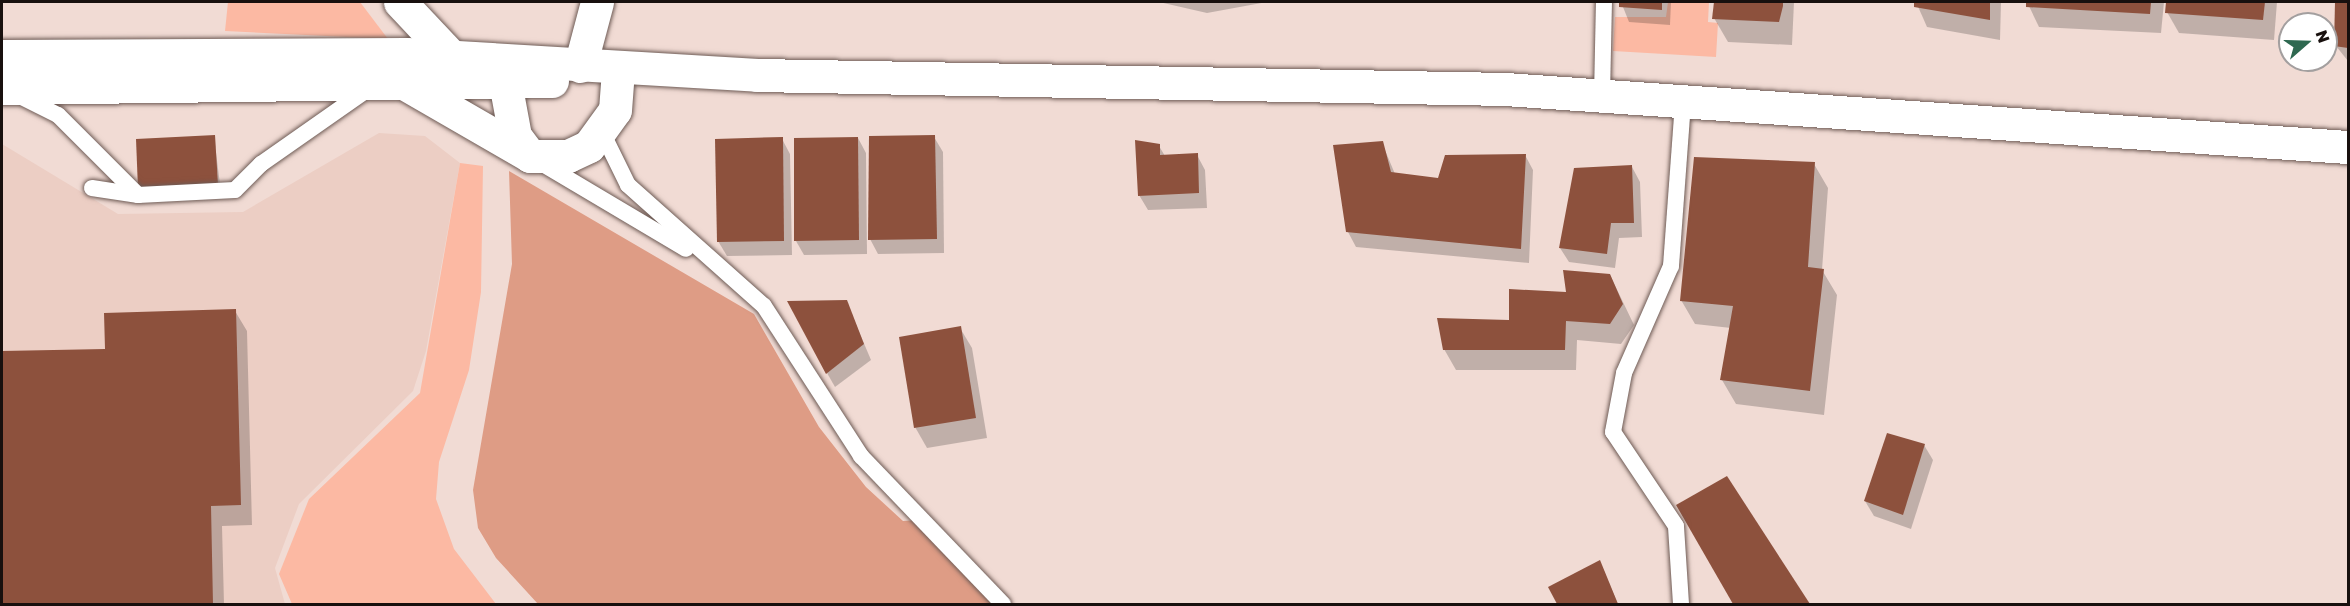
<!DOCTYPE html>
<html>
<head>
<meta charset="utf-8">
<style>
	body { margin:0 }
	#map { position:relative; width:2350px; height:606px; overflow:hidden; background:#f1dbd4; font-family:"Golos Text",sans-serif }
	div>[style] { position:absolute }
	.built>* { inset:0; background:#eccec4 }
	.green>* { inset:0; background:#fcb9a3 }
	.forest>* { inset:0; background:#de9c85 }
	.shadow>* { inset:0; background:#0003 }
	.building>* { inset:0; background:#8d513d }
	.roads { filter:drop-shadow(0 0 2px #6e5b55) drop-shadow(0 0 2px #6e5b55) }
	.lane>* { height:16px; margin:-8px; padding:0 8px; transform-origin:8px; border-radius:8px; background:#fff }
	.street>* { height:33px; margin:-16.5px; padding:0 16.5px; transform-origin:16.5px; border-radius:16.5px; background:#fff }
	.secondary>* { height:33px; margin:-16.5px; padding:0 16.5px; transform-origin:16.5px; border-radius:16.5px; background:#fff }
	span { translate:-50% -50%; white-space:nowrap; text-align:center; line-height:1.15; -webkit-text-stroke:6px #fff; paint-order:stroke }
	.frame { position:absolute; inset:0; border:3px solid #18100e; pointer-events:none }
	.north { position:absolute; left:2278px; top:12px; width:60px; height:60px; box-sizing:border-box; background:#fff; border:2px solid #a39f9f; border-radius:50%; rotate:70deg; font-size:16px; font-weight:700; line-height:24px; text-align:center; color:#18100e }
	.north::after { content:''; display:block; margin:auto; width:21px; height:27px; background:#2e6850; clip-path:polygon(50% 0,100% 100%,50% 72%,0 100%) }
</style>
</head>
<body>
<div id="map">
	<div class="built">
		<div style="clip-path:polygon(379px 133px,425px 136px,460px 163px,426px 351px,413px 391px,299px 504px,275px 568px,285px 604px,2px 604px,2px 144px,118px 214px,243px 212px)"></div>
	</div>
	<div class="green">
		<div style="clip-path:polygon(228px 2px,360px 2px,388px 39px,225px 31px)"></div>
		<div style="clip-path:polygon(1668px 2px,1709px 2px,1708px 22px,1718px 23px,1716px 57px,1613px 51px,1615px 17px,1666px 17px)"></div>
		<div style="clip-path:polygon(460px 163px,483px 166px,481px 292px,469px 370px,439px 462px,436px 499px,454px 549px,496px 604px,292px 604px,279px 574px,309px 499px,420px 393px)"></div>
	</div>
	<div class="forest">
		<div style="clip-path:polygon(509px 171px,754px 314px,819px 427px,866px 487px,903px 521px,922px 520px,1003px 604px,538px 604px,496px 558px,478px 528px,473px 490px,512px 264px)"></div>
	</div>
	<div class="shadow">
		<div style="clip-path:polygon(1159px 2px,1267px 2px,1207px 13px)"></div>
		<div style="clip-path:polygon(1621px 2px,1671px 2px,1670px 25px,1629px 22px)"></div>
		<div style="clip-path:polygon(1715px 2px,1794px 2px,1792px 45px,1728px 42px,1714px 18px)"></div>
		<div style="clip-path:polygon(1916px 2px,2001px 2px,2000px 40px,1927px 27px)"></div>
		<div style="clip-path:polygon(2027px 2px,2164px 2px,2161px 33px,2039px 27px)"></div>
		<div style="clip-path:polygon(2168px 2px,2277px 2px,2274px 40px,2179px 33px,2167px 12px)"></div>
		<div style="clip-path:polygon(2337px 2px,2348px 2px,2348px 61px,2336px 46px)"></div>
		<div style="clip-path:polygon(214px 137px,221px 192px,144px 196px)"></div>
		<div style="clip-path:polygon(934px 137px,943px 152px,944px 253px,878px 254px,870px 239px)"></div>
		<div style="clip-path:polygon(858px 138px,866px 153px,867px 254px,804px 255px,796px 241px)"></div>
		<div style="clip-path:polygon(782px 139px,790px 154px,792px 255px,727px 256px,718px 241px)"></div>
		<div style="clip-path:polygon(1382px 143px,1395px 174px,1439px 180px,1525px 155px,1533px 170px,1529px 263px,1356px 247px,1348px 232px)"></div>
		<div style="clip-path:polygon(1159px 146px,1165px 156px,1197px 155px,1205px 170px,1207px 208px,1148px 210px,1139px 195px)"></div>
		<div style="clip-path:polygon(1814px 164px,1828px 188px,1822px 270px,1837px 295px,1824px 415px,1736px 404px,1722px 380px,1731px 328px,1695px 324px,1681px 300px)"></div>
		<div style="clip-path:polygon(1632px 167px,1640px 182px,1642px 237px,1619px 238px,1615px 268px,1569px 262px,1560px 248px)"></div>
		<div style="clip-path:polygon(1610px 275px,1634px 325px,1621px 344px,1577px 340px,1576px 370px,1456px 370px,1444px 349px)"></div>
		<div style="clip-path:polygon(846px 301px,871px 360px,835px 387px,827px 373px)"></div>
		<div style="clip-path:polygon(235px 311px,247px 331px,252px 525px,222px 526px,224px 604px,2px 604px,2px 353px,106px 350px)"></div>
		<div style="clip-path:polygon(960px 328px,972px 348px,987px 438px,927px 448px,915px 427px)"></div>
		<div style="clip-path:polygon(1924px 445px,1933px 460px,1911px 529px,1874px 516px,1865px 501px)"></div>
		<div style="clip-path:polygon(1726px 478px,1809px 604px,1735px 604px,1678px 506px)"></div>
		<div style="clip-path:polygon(1600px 562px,1618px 604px,1558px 604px,1550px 588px)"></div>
	</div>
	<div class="building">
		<div style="clip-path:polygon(1619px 2px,1662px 2px,1662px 10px,1619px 7px)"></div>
		<div style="clip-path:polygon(1714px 2px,1783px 2px,1783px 6px,1779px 22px,1712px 19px)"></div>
		<div style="clip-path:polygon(1914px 2px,1990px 2px,1990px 20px,1914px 7px)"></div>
		<div style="clip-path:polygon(2026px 2px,2151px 2px,2150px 14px,2026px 7px)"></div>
		<div style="clip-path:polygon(2166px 2px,2265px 2px,2263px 20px,2165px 13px)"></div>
		<div style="clip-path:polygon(2335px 2px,2348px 2px,2348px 48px,2334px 46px)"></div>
		<div style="clip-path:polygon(215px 135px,218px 185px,138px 189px,136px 139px)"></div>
		<div style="clip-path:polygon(935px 135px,937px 239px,868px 240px,869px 136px)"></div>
		<div style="clip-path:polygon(783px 137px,784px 241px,717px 242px,715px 139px)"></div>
		<div style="clip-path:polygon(858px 137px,859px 240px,794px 241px,794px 138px)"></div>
		<div style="clip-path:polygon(1135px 140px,1160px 144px,1160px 155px,1198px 153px,1199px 193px,1138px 196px)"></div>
		<div style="clip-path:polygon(1383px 141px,1391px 172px,1438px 178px,1445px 155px,1526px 154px,1521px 249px,1346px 232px,1333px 145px)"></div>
		<div style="clip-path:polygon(1694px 157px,1815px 162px,1808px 267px,1824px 269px,1810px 391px,1720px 380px,1733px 306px,1680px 301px)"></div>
		<div style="clip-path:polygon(1632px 165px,1634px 223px,1611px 223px,1607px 254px,1559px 248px,1574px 168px)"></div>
		<div style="clip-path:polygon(1563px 270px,1610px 274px,1623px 304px,1610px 324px,1566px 321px,1565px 350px,1443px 350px,1437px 318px,1509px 320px,1509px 289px,1566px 292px)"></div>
		<div style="clip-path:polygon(847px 300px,864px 344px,826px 374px,787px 301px)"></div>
		<div style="clip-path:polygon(236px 309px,241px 505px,211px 506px,213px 604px,2px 604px,2px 351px,105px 349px,104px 313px)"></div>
		<div style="clip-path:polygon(961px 326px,976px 418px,914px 428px,899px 337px)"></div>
		<div style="clip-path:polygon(1887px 433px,1925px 444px,1903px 515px,1864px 501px)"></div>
		<div style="clip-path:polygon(1727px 476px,1810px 604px,1733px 604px,1676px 505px)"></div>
		<div style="clip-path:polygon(1600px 560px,1618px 604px,1557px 604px,1548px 587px)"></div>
	</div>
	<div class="roads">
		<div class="lane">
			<div style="left:16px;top:94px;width:47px;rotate:26.6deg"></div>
			<div style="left:58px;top:115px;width:113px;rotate:45deg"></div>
			<div style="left:1602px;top:96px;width:94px;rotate:-88.8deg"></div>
			<div style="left:601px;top:130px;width:61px;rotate:63.9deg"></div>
			<div style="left:628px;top:185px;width:182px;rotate:41.7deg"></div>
			<div style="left:764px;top:306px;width:179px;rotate:57.1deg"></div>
			<div style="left:861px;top:456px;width:205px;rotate:46.2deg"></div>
			<div style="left:538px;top:161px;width:172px;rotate:30.7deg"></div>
			<div style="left:92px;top:188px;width:47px;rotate:8.7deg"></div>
			<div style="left:138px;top:195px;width:97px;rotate:-3deg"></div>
			<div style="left:235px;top:190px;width:37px;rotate:-45deg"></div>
			<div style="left:261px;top:164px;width:134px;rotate:-35deg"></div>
			<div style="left:1681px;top:604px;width:78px;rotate:-93.7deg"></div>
			<div style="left:1676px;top:526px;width:113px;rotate:-123.8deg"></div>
			<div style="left:1613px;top:432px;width:60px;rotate:-79.4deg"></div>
			<div style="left:1624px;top:373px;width:117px;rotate:-66.3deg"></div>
			<div style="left:1671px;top:266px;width:165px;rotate:-85.8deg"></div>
		</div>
		<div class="street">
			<div style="left:400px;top:2px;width:73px;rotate:46.7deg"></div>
			<div style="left:580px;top:66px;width:66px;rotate:-75.1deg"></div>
		</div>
		<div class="secondary">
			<div style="left:2px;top:56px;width:404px;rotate:-0.3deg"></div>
			<div style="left:406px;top:54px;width:352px;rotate:3.4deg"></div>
			<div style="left:757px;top:75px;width:748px;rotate:1.07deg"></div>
			<div style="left:1505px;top:89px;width:845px;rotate:3.94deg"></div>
			<div style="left:402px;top:82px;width:148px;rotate:30deg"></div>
			<div style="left:505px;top:82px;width:55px;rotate:79.5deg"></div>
			<div style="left:515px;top:136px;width:25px;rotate:53deg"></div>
			<div style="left:530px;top:156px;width:38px"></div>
			<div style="left:568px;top:156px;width:23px;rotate:-25deg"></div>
			<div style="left:589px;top:146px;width:44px;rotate:-54.2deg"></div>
			<div style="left:615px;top:110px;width:40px;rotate:-85.7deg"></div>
			<div style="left:2px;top:88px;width:550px;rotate:-0.73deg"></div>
		</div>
	</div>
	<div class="frame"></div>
	<div class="north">N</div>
</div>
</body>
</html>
